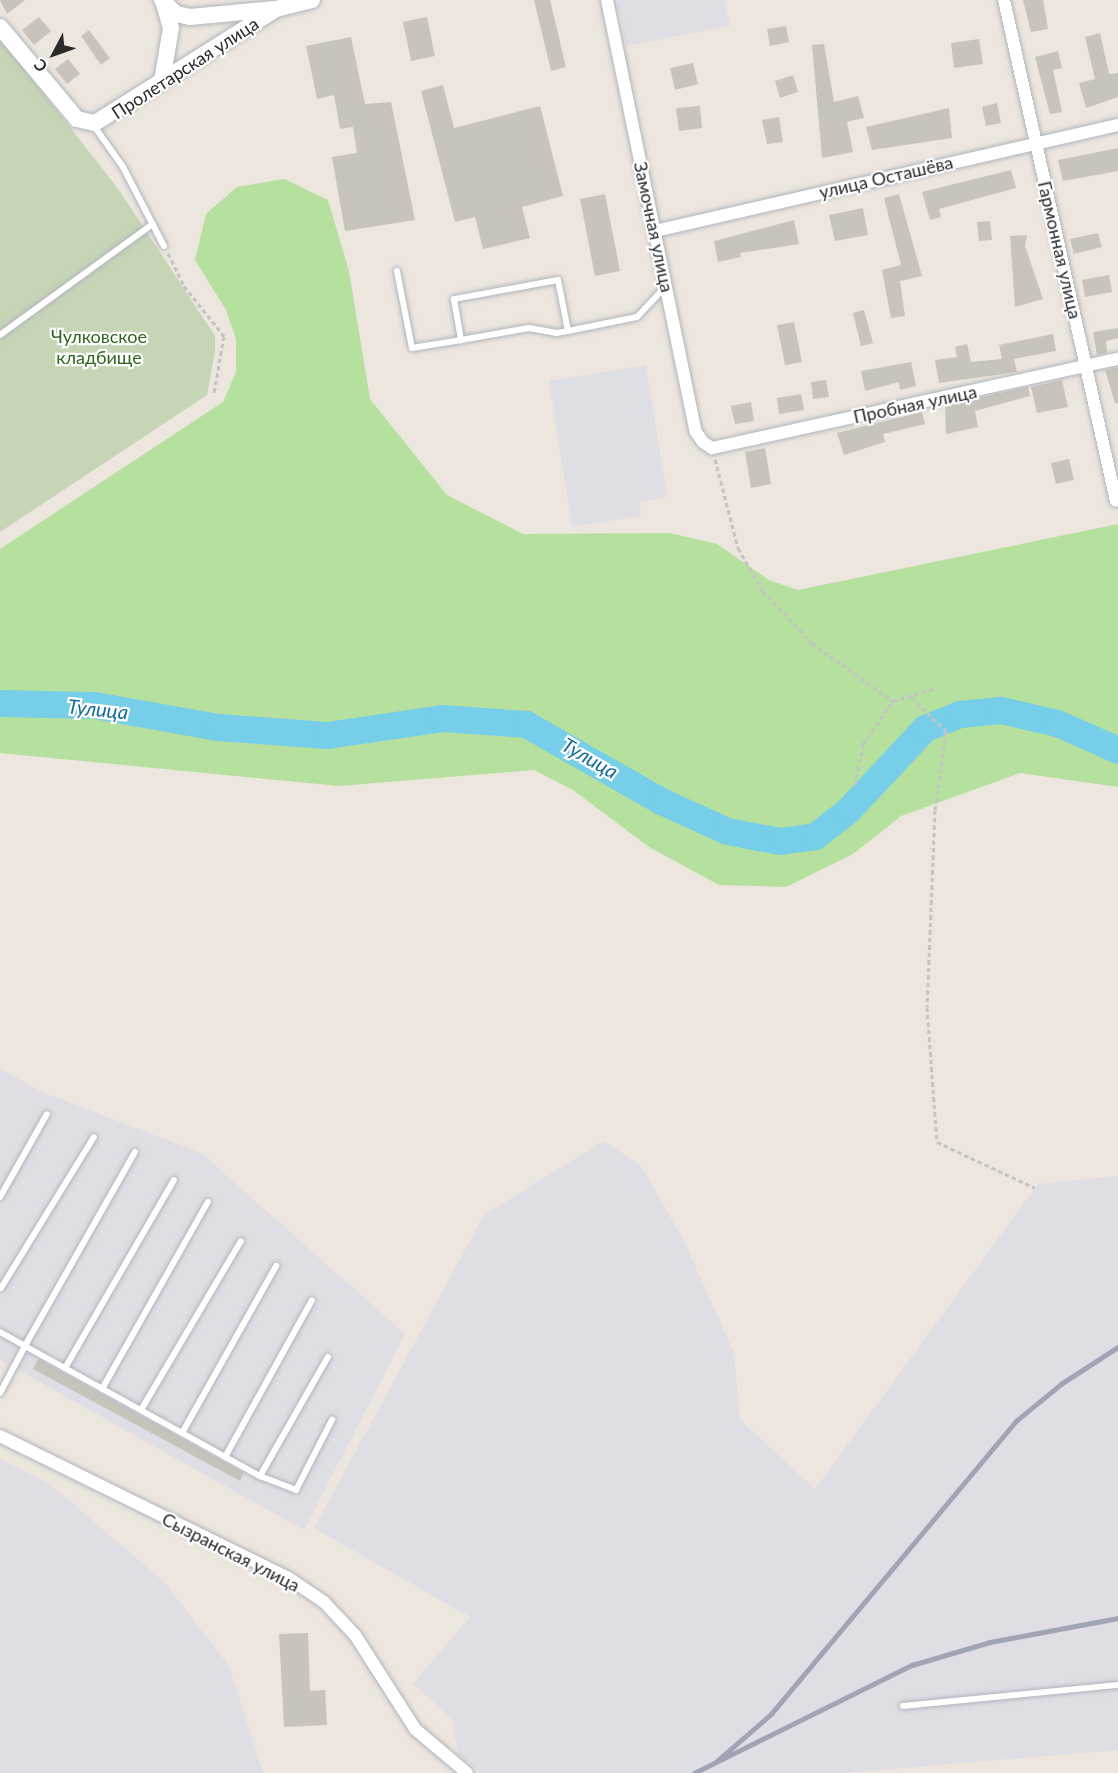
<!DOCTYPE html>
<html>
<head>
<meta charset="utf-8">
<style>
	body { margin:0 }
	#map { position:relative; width:1118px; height:1773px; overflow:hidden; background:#ece6de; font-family:Lato,sans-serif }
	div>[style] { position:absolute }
	.industrial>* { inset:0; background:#e0dee5 }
	.green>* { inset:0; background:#b6e09d }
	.cemetery>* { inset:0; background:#c6d5b6 }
	.river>* { height:27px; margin:-13.5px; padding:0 13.5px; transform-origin:13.5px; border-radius:13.5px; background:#76cee9 }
	.building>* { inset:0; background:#c8c4bc }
	.path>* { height:3px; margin-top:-1.5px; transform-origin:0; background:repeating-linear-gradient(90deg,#c4c4c4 0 4.5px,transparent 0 7.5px) }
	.roads { filter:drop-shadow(0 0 2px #b1b5be) drop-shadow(0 0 2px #b1b5be) }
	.lane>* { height:6px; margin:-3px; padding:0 3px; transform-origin:3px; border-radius:3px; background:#fff }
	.street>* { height:12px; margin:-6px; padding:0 6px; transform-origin:6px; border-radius:6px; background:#fff }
	.secondary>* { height:16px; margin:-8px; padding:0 8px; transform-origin:8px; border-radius:8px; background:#fff }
	.rail>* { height:4.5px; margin:-2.25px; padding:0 2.25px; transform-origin:2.25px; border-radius:2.25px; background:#a1a4b4 }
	span { translate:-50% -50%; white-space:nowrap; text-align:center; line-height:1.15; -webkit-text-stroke:4.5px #fff; paint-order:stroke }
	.street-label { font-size:18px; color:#2b2b2b }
	.park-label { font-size:18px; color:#2f651e }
	.water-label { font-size:20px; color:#146d96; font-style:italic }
	.north { position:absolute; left:24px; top:24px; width:60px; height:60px; -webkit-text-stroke:4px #fff; paint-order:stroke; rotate:229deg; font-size:16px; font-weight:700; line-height:24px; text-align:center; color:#2b2b2b }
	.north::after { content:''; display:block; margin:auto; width:21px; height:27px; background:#2b2b2b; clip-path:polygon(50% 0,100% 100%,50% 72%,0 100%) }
</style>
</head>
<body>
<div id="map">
	<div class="industrial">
		<div style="clip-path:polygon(617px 0,725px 0,730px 26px,626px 46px)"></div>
		<div style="clip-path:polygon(646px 365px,667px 497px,639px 502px,641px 516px,572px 527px,549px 381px)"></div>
		<div style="clip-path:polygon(0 1068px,42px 1092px,201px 1153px,405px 1334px,304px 1530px,0 1360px)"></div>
		<div style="clip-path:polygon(604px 1141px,640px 1165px,682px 1237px,734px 1353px,740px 1420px,815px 1489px,1038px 1184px,1118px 1176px,1118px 1750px,842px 1773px,481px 1773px,458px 1754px,452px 1719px,413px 1684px,470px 1617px,314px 1528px,484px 1215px)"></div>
		<div style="clip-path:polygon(0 1459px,50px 1484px,165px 1583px,229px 1666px,263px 1773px,0 1773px)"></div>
	</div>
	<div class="green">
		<div style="clip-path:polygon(284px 179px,328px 200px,349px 271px,370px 399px,447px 495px,523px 534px,670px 533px,717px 544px,769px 580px,798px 590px,1118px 524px,1118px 787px,1020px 773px,901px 816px,853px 854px,786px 887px,719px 885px,649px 847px,573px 790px,534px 770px,339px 786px,0 753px,0 549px,223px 402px,236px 372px,236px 339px,226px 310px,195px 260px,206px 214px,237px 187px)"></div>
	</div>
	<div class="cemetery">
		<div style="clip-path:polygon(0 38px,119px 190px,215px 336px,215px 352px,207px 395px,0 532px)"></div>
	</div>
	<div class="river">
		<div style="left:0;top:703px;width:94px;rotate:1.2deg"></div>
		<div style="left:94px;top:705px;width:126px;rotate:10.1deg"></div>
		<div style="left:218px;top:727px;width:109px;rotate:4.2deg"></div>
		<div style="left:327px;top:735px;width:116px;rotate:-8.4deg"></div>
		<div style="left:442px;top:718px;width:84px;rotate:4.1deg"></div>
		<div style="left:526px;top:724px;width:155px;rotate:29.7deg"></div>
		<div style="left:661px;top:801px;width:72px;rotate:24.4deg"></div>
		<div style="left:727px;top:831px;width:54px;rotate:10.7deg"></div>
		<div style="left:780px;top:841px;width:35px;rotate:-8deg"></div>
		<div style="left:815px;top:836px;width:42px;rotate:-38.2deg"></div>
		<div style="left:848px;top:810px;width:112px;rotate:-46.8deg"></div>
		<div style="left:925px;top:728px;width:38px;rotate:-22deg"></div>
		<div style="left:960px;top:714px;width:41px;rotate:-5.6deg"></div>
		<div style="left:1001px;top:710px;width:57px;rotate:13.1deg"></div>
		<div style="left:1057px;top:723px;width:67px;rotate:23.9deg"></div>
	</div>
	<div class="building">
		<div style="clip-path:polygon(0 0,25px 0,7px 14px)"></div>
		<div style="clip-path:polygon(534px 0,550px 0,566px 67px,551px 71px)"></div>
		<div style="clip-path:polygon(1023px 0,1043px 0,1048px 29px,1031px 32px)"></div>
		<div style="clip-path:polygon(39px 17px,51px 31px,34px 45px,22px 30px)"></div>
		<div style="clip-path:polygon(427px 17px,435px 56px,411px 61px,403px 22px)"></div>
		<div style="clip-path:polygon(786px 26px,789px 42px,770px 46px,767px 29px)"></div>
		<div style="clip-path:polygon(89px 30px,110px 58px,101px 65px,81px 36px)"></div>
		<div style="clip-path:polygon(1100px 33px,1109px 74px,1118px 73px,1118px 97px,1086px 108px,1079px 83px,1095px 79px,1085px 37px)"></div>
		<div style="clip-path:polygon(351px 37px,365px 104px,391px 102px,415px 220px,345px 231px,332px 157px,357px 153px,353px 127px,340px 129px,334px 95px,317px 99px,306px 46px)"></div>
		<div style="clip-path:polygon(979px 39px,983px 64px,954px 68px,951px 43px)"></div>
		<div style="clip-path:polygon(824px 44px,834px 102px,858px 96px,864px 118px,847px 122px,853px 152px,822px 158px,812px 45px)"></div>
		<div style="clip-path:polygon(1058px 51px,1062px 68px,1053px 70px,1062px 112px,1050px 114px,1035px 57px)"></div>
		<div style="clip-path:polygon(68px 59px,80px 74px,67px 84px,55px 69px)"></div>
		<div style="clip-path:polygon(693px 63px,698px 84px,675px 90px,670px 68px)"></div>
		<div style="clip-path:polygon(793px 75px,798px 92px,780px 98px,775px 81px)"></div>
		<div style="clip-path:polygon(443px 85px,454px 128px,540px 106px,563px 196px,522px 207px,530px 238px,483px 249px,475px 217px,455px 222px,421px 91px)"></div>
		<div style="clip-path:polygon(997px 103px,1001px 123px,986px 126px,982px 107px)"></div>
		<div style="clip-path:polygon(700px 106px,702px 128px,679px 131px,676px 108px)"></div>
		<div style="clip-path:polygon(949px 108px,952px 138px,872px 150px,866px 127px)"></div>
		<div style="clip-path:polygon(779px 117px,783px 142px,767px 144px,762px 120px)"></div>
		<div style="clip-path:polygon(1118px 148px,1118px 171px,1063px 181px,1058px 160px)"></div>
		<div style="clip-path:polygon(1011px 170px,1016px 188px,939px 209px,941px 217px,930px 220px,922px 192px)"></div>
		<div style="clip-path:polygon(605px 194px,620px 271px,595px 276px,580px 199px)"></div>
		<div style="clip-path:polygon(899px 194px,922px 276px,900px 281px,905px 316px,891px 318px,882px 270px,901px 265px,884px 198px)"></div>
		<div style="clip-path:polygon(863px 208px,868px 235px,835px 241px,829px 215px)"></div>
		<div style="clip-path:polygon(794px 220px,799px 244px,740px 253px,741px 257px,718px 262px,714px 241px)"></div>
		<div style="clip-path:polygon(990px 221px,992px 240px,979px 241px,977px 222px)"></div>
		<div style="clip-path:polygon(1098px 233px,1102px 247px,1074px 254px,1070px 239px)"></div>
		<div style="clip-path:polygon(1027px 235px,1025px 246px,1043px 299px,1015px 307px,1010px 236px)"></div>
		<div style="clip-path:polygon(1109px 275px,1112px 292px,1085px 297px,1082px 280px)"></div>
		<div style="clip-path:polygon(864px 310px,873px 343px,861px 346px,853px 313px)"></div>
		<div style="clip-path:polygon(794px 322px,802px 362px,785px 365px,777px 325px)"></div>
		<div style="clip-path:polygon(1118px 328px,1118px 338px,1106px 341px,1107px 353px,1097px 355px,1093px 332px)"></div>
		<div style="clip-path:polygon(1053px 334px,1056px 351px,1014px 359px,1017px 372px,939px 383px,935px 360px,957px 357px,955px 347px,967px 344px,971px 362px,1002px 359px,999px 345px)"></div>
		<div style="clip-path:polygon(911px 362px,916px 386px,900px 390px,899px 382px,865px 391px,861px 371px)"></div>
		<div style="clip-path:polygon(1118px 367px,1118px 403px,1115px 403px,1105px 370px)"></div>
		<div style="clip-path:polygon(826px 380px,829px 397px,813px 399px,811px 382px)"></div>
		<div style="clip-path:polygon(1062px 380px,1068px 407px,1037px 413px,1031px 387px)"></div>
		<div style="clip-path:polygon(1028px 387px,1030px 396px,975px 411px,978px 427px,946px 434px,945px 405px)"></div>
		<div style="clip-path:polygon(801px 394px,804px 410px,779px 414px,777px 398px)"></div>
		<div style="clip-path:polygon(751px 402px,754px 421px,735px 424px,731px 406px)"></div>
		<div style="clip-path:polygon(922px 412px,925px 424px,883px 434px,885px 442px,844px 455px,837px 433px)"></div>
		<div style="clip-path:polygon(765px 448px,771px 484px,751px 488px,745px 452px)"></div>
		<div style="clip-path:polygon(1069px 459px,1074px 480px,1056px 484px,1051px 463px)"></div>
		<div style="clip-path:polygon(38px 1359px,244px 1473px,240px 1481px,33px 1369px)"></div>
		<div style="clip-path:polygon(308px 1633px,310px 1691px,325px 1690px,327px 1725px,284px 1727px,279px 1634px)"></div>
	</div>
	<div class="path">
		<div style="left:168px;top:253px;width:37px;rotate:64deg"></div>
		<div style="left:184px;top:286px;width:64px;rotate:51.3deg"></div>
		<div style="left:224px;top:336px;width:58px;rotate:100deg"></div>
		<div style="left:715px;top:459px;width:92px;rotate:75.5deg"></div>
		<div style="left:738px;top:548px;width:50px;rotate:59.8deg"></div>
		<div style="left:763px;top:591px;width:71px;rotate:46.7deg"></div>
		<div style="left:812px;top:643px;width:100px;rotate:35.6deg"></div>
		<div style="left:911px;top:697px;width:49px;rotate:44.2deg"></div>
		<div style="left:946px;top:731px;width:80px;rotate:97.9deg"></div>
		<div style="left:935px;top:810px;width:197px;rotate:92.3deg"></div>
		<div style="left:927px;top:1007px;width:135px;rotate:85.8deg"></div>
		<div style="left:937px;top:1142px;width:108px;rotate:25.1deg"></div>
		<div style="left:855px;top:785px;width:42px;rotate:-79deg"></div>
		<div style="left:863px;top:744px;width:52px;rotate:-55.1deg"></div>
		<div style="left:893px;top:701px;width:45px;rotate:-16.8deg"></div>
	</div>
	<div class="roads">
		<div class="lane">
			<div style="left:94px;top:126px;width:50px;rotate:54.7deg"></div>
			<div style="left:123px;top:167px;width:89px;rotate:62.6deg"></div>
			<div style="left:397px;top:271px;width:78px;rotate:79deg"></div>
			<div style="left:412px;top:348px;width:50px;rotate:-9.3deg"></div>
			<div style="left:568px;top:331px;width:52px;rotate:-101.1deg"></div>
			<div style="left:558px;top:280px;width:106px;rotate:169.6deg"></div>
			<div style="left:454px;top:299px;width:42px;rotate:80.3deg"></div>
			<div style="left:461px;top:340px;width:69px;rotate:-10deg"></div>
			<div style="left:529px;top:328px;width:27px;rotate:10deg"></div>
			<div style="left:556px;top:333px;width:12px;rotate:-9deg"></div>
			<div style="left:568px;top:331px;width:70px;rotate:-11.5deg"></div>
			<div style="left:637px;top:317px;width:42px;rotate:-46.9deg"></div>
			<div style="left:0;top:335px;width:189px;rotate:-36deg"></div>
			<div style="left:135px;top:1152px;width:223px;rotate:119.6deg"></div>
			<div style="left:25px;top:1346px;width:269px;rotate:29deg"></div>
			<div style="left:260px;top:1476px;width:137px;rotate:-60.3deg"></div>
			<div style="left:0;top:1197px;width:95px;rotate:-60.5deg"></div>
			<div style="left:1px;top:1288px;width:177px;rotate:-58.4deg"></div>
			<div style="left:0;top:1332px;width:29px;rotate:29deg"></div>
			<div style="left:25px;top:1346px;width:53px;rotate:118deg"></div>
			<div style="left:65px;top:1368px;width:217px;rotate:-59.9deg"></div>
			<div style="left:102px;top:1389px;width:215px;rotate:-60.5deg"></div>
			<div style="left:141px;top:1410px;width:196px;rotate:-59.4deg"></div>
			<div style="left:182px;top:1433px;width:192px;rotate:-60.6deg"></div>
			<div style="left:225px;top:1457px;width:179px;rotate:-61deg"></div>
			<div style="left:260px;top:1476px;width:39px;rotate:21deg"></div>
			<div style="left:296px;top:1490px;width:79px;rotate:-62.8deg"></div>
			<div style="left:903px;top:1706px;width:216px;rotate:-5.6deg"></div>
		</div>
		<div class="street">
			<div style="left:607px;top:0;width:441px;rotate:78.4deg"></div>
			<div style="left:696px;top:432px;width:12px;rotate:55deg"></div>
			<div style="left:703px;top:442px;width:11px;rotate:34deg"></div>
			<div style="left:712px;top:448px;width:416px;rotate:-12.4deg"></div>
			<div style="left:1004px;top:0;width:513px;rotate:77.4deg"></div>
			<div style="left:655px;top:231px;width:475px;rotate:-12.9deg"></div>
			<div style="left:0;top:1436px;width:320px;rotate:26.2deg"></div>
			<div style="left:287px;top:1577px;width:45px;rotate:34deg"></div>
			<div style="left:324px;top:1602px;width:45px;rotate:46.8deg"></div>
			<div style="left:355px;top:1635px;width:112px;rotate:57.4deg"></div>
			<div style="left:415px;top:1729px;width:68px;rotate:40.2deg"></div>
		</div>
		<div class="secondary">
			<div style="left:162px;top:0;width:20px;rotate:45deg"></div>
			<div style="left:176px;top:14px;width:14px;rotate:12deg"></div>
			<div style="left:190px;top:17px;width:85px;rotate:-5.4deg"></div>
			<div style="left:0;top:27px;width:120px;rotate:50.1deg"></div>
			<div style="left:77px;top:119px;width:18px;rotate:13deg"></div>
			<div style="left:95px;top:123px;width:214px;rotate:-32.2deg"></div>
			<div style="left:276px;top:9px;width:37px;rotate:-14deg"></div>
			<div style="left:162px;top:81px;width:54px;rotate:-80.4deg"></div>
			<div style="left:171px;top:28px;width:26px;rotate:-106deg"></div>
		</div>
	</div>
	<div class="rail">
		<div style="left:717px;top:1761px;width:72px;rotate:-41deg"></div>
		<div style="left:771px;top:1714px;width:382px;rotate:-50.1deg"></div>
		<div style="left:1016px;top:1421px;width:58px;rotate:-39.4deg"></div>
		<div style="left:1061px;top:1384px;width:68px;rotate:-33deg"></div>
		<div style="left:694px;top:1773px;width:243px;rotate:-26.4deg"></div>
		<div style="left:912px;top:1665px;width:81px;rotate:-16.4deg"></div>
		<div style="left:990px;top:1642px;width:130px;rotate:-10.6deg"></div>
	</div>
	<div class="street-label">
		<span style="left:185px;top:68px;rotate:-33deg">Пролетарская улица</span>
		<span style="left:886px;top:177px;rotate:-13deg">улица Осташёва</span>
		<span style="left:654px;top:227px;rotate:78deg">Замочная улица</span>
		<span style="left:1060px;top:250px;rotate:77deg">Гармонная улица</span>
		<span style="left:915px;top:404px;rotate:-12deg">Пробная улица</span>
		<span style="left:231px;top:1552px;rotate:27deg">Сызранская улица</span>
	</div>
	<div class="park-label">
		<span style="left:99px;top:347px">Чулковское<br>кладбище</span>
	</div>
	<div class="water-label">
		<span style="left:98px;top:709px;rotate:6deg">Тулица</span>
		<span style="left:590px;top:758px;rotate:30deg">Тулица</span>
	</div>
	<div class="north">С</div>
</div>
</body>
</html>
